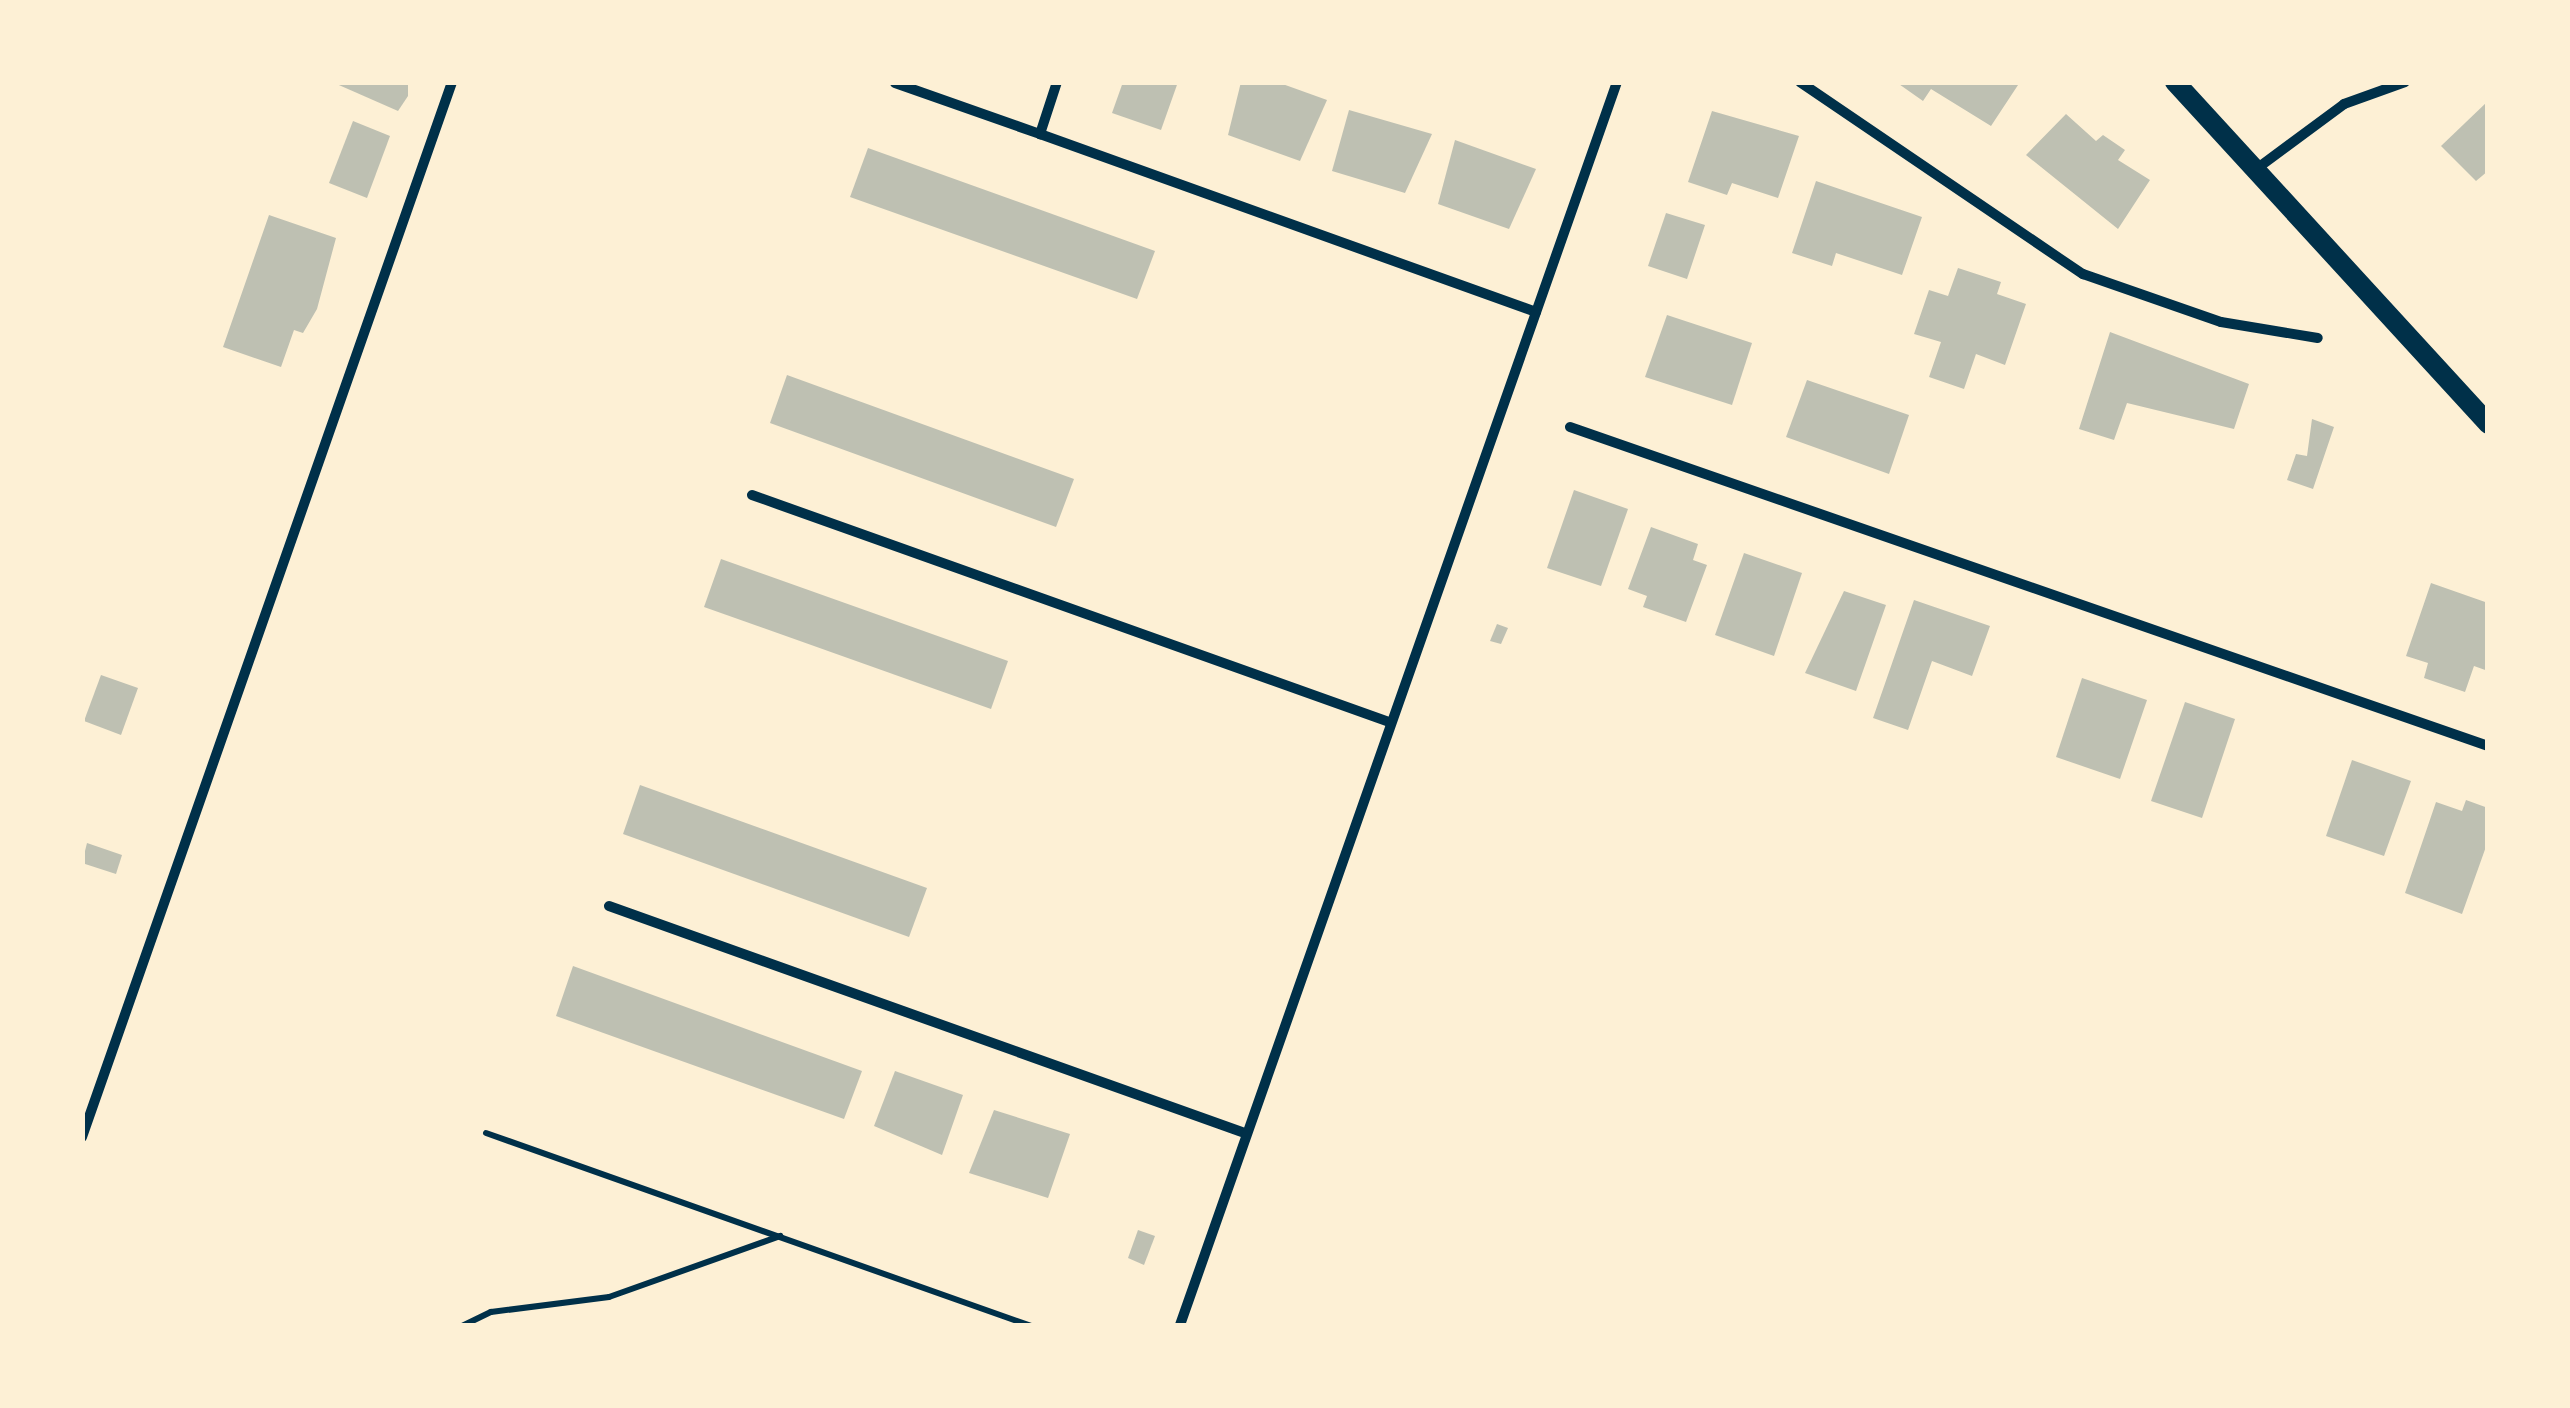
<!DOCTYPE html>
<html>
<head>
<meta charset="utf-8">
<style>
	body { margin:0 }
	#map { position:relative; width:2570px; height:1408px; overflow:hidden; background:#fdf0d5; font-family:"Asap Condensed",sans-serif }
	div>[style] { position:absolute }
	.building>* { inset:0; background:#bec0b2 }
	.path>* { height:6px; margin:-3px; padding:0 3px; transform-origin:3px; border-radius:3px; background:#003049 }
	.minor>* { height:10px; margin:-5px; padding:0 5px; transform-origin:5px; border-radius:5px; background:#003049 }
	.secondary>* { height:20px; margin:-10px; padding:0 10px; transform-origin:10px; border-radius:10px; background:#003049 }
	span { translate:-50% -50%; white-space:nowrap; text-align:center; line-height:1.15; -webkit-text-stroke:8px #fdf0d5; paint-order:stroke }
	.frame { position:absolute; inset:0; border:85px solid #fdf0d5; pointer-events:none }
</style>
</head>
<body>
<div id="map">
	<div class="building">
		<div style="clip-path:polygon(332px 82px,408px 82px,408px 96px,398px 111px)"></div>
		<div style="clip-path:polygon(1123px 82px,1178px 82px,1161px 130px,1112px 113px)"></div>
		<div style="clip-path:polygon(1241px 82px,1277px 82px,1327px 100px,1300px 161px,1228px 135px)"></div>
		<div style="clip-path:polygon(1896px 82px,2020px 82px,1991px 126px,1931px 89px,1923px 101px)"></div>
		<div style="clip-path:polygon(2488px 101px,2488px 171px,2476px 181px,2441px 146px)"></div>
		<div style="clip-path:polygon(1349px 110px,1432px 134px,1405px 193px,1332px 171px)"></div>
		<div style="clip-path:polygon(1712px 111px,1799px 136px,1778px 198px,1732px 183px,1727px 195px,1688px 182px)"></div>
		<div style="clip-path:polygon(2066px 114px,2096px 141px,2103px 135px,2125px 150px,2118px 160px,2150px 180px,2118px 229px,2026px 155px)"></div>
		<div style="clip-path:polygon(353px 121px,390px 136px,367px 198px,329px 183px)"></div>
		<div style="clip-path:polygon(1455px 140px,1536px 169px,1509px 229px,1438px 204px)"></div>
		<div style="clip-path:polygon(868px 148px,1155px 251px,1137px 299px,850px 197px)"></div>
		<div style="clip-path:polygon(1816px 181px,1922px 217px,1902px 275px,1836px 253px,1832px 266px,1792px 253px)"></div>
		<div style="clip-path:polygon(1666px 213px,1705px 225px,1687px 279px,1648px 266px)"></div>
		<div style="clip-path:polygon(269px 215px,336px 238px,317px 309px,303px 333px,294px 330px,281px 367px,223px 347px)"></div>
		<div style="clip-path:polygon(1958px 268px,2001px 282px,1997px 294px,2026px 304px,2005px 365px,1976px 354px,1964px 389px,1929px 377px,1941px 342px,1914px 334px,1929px 290px,1948px 296px)"></div>
		<div style="clip-path:polygon(1667px 315px,1752px 343px,1732px 405px,1645px 377px)"></div>
		<div style="clip-path:polygon(2110px 332px,2249px 384px,2234px 429px,2127px 403px,2114px 440px,2079px 429px)"></div>
		<div style="clip-path:polygon(787px 375px,1074px 479px,1056px 527px,770px 423px)"></div>
		<div style="clip-path:polygon(1807px 380px,1909px 415px,1889px 474px,1786px 437px)"></div>
		<div style="clip-path:polygon(2312px 419px,2334px 427px,2313px 489px,2287px 480px,2296px 454px,2307px 456px)"></div>
		<div style="clip-path:polygon(1574px 490px,1628px 509px,1601px 586px,1547px 568px)"></div>
		<div style="clip-path:polygon(1651px 527px,1698px 544px,1693px 560px,1707px 565px,1686px 622px,1643px 607px,1647px 596px,1628px 589px)"></div>
		<div style="clip-path:polygon(1744px 553px,1802px 573px,1774px 656px,1715px 635px)"></div>
		<div style="clip-path:polygon(721px 559px,1008px 661px,991px 709px,704px 607px)"></div>
		<div style="clip-path:polygon(2431px 583px,2488px 603px,2488px 671px,2474px 666px,2465px 692px,2424px 678px,2428px 663px,2406px 656px)"></div>
		<div style="clip-path:polygon(1844px 591px,1886px 605px,1856px 691px,1805px 673px)"></div>
		<div style="clip-path:polygon(1914px 600px,1990px 626px,1972px 676px,1932px 661px,1908px 730px,1873px 718px)"></div>
		<div style="clip-path:polygon(1497px 624px,1508px 628px,1501px 644px,1490px 641px)"></div>
		<div style="clip-path:polygon(101px 675px,138px 688px,121px 735px,84px 721px)"></div>
		<div style="clip-path:polygon(2082px 678px,2147px 700px,2120px 779px,2056px 757px)"></div>
		<div style="clip-path:polygon(2185px 702px,2235px 719px,2202px 818px,2151px 801px)"></div>
		<div style="clip-path:polygon(2352px 760px,2411px 781px,2384px 856px,2326px 836px)"></div>
		<div style="clip-path:polygon(640px 785px,927px 888px,909px 937px,623px 834px)"></div>
		<div style="clip-path:polygon(2466px 800px,2488px 808px,2488px 841px,2462px 914px,2405px 893px,2436px 802px,2462px 811px)"></div>
		<div style="clip-path:polygon(87px 843px,122px 855px,116px 874px,82px 863px)"></div>
		<div style="clip-path:polygon(573px 966px,862px 1071px,844px 1119px,556px 1016px)"></div>
		<div style="clip-path:polygon(895px 1071px,963px 1095px,942px 1155px,874px 1126px)"></div>
		<div style="clip-path:polygon(994px 1110px,1070px 1134px,1048px 1198px,969px 1173px)"></div>
		<div style="clip-path:polygon(1138px 1230px,1155px 1236px,1144px 1265px,1128px 1258px)"></div>
	</div>
	<div class="path">
		<div style="left:486px;top:1133px;width:578px;rotate:19.5deg"></div>
		<div style="left:462px;top:1326px;width:32px;rotate:-26deg"></div>
		<div style="left:491px;top:1312px;width:119px;rotate:-7.2deg"></div>
		<div style="left:609px;top:1297px;width:182px;rotate:-19.6deg"></div>
	</div>
	<div class="minor">
		<div style="left:1057px;top:82px;width:55px;rotate:108.1deg"></div>
		<div style="left:1040px;top:134px;width:527px;rotate:19.74deg"></div>
		<div style="left:1800px;top:82px;width:342px;rotate:34.2deg"></div>
		<div style="left:2083px;top:274px;width:146px;rotate:19.2deg"></div>
		<div style="left:2221px;top:322px;width:98px;rotate:9.4deg"></div>
		<div style="left:895px;top:83px;width:154px;rotate:19.4deg"></div>
		<div style="left:2259px;top:167px;width:106px;rotate:-36.5deg"></div>
		<div style="left:2344px;top:104px;width:65px;rotate:-19.8deg"></div>
		<div style="left:1570px;top:427px;width:972px;rotate:19.16deg"></div>
		<div style="left:752px;top:495px;width:676px;rotate:19.61deg"></div>
		<div style="left:609px;top:906px;width:672px;rotate:19.65deg"></div>
		<div style="left:82px;top:1137px;width:1118px;rotate:-70.67deg"></div>
		<div style="left:1180px;top:1325px;width:1318px;rotate:-70.63deg"></div>
	</div>
	<div class="secondary">
		<div style="left:2175px;top:82px;width:464px;rotate:47.5deg"></div>
	</div>
	<div class="frame"></div>
</div>
</body>
</html>
